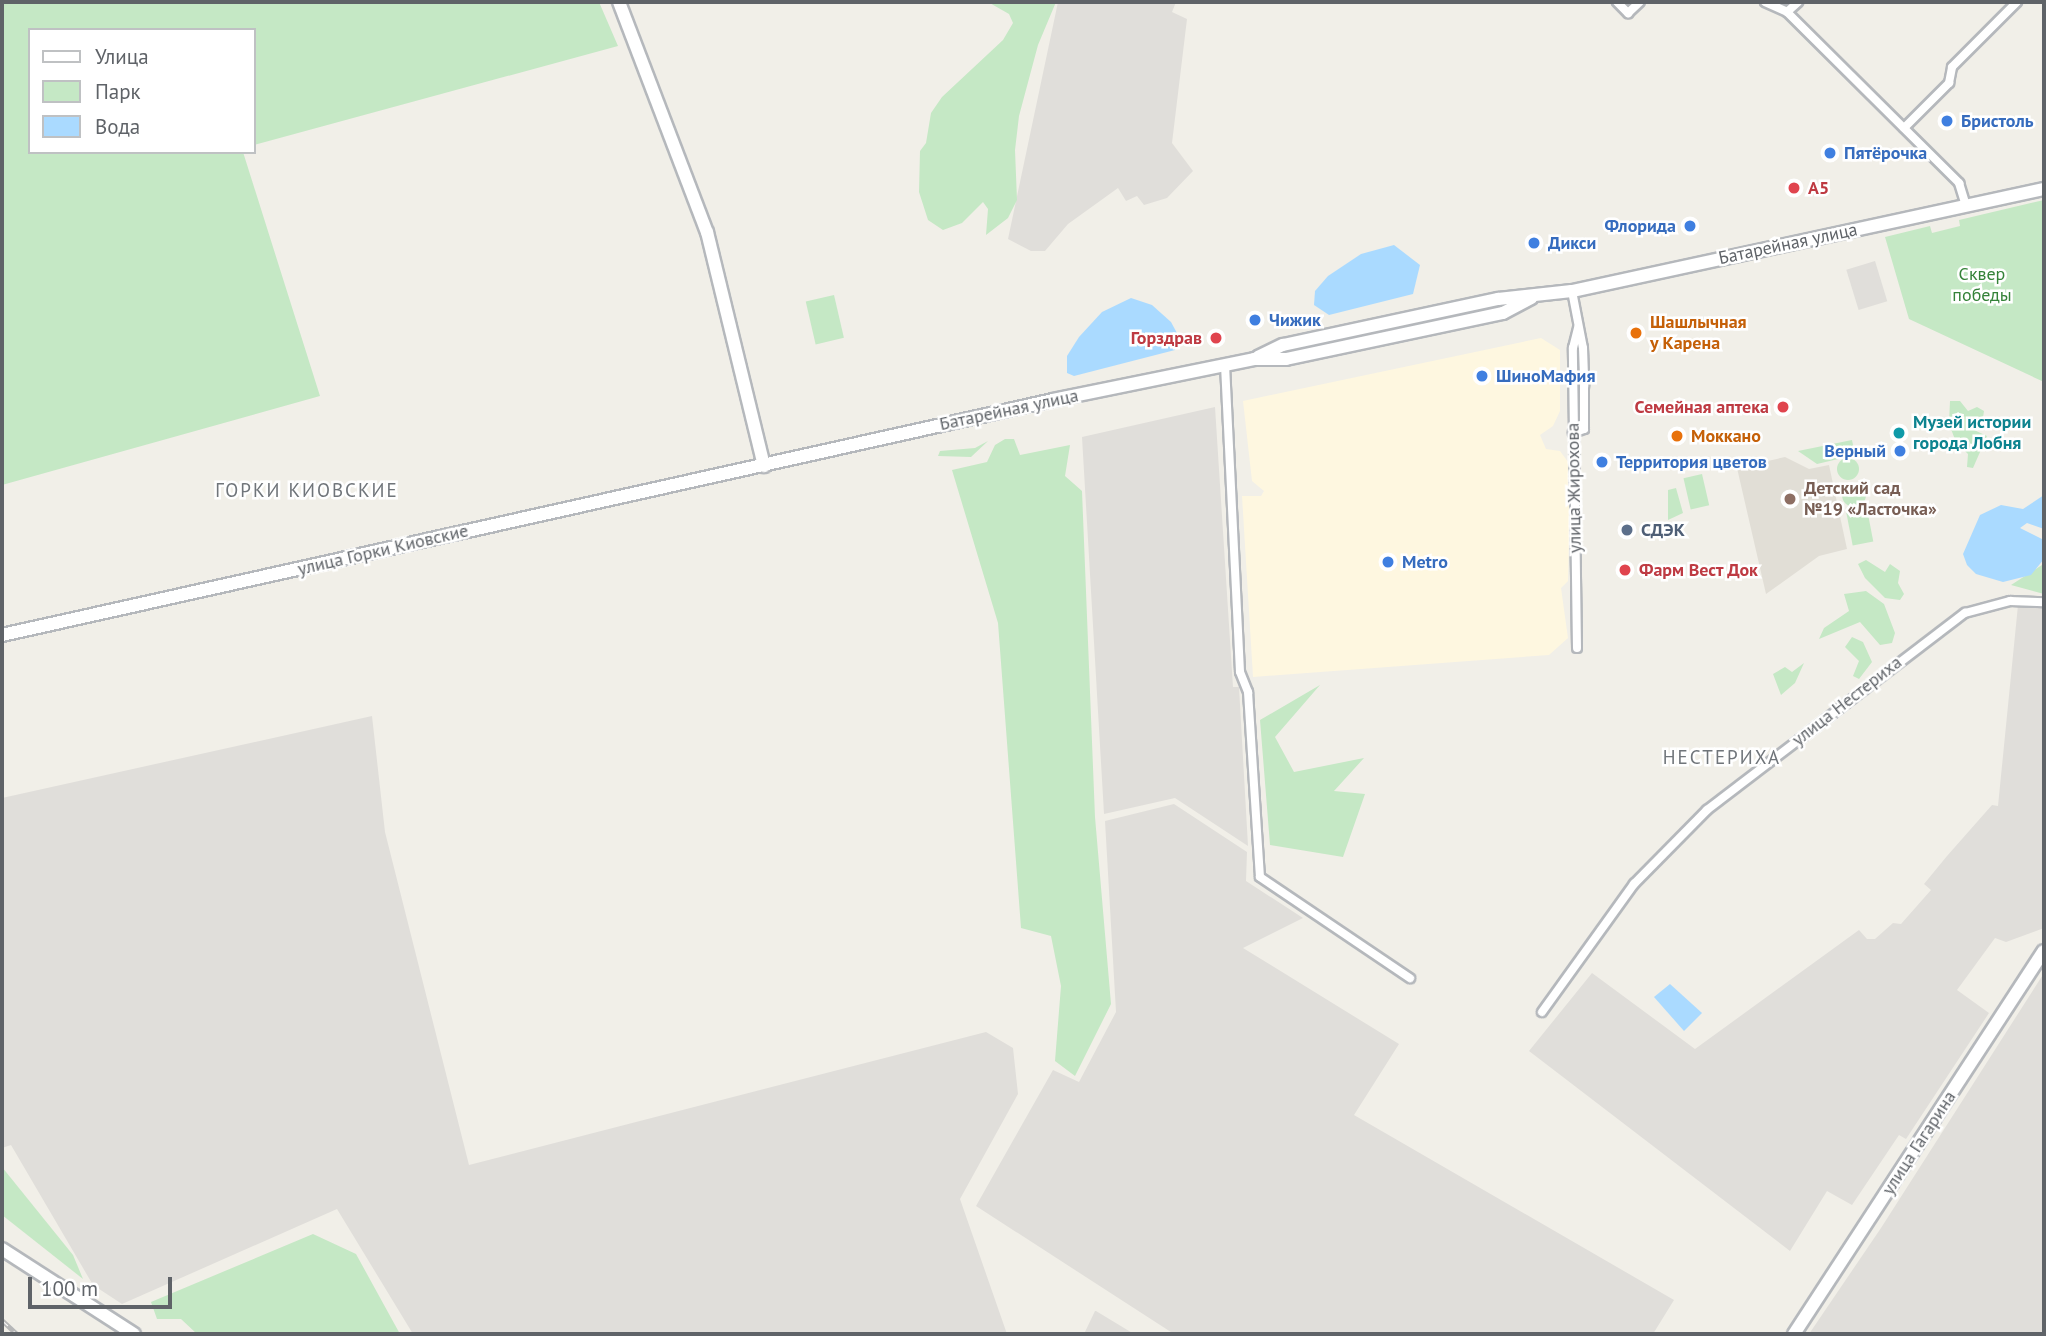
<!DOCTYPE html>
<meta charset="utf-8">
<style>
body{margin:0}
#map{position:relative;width:2046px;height:1336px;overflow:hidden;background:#f1efe8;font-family:"PT Sans",sans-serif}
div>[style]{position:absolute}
.commercial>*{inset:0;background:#fef7e0}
.industrial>*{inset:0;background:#e0deda;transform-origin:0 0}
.education>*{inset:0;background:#e1ded6}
.green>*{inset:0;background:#c5e8c5;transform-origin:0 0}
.round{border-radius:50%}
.water>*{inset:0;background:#aadaff}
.roads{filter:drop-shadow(2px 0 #b5b8bc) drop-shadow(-2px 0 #b5b8bc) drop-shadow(0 2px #b5b8bc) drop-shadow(0 -2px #b5b8bc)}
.street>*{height:8px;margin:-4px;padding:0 4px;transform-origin:4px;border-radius:4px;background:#fff}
.secondary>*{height:12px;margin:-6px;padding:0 6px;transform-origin:6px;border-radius:6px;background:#fff}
.rail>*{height:5px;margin-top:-2.5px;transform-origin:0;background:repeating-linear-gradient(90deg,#fff 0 8px,#b6b7b8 0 16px);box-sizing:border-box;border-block:2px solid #b6b7b8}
.dots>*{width:19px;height:19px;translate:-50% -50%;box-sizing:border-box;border:4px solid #fff;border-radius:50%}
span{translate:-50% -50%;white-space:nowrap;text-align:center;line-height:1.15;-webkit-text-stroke:5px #fff;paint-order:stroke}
.shop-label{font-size:18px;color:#366cbe;font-weight:700}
.left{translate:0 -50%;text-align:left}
.right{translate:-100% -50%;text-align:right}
.health-label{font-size:18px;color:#be3a42;font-weight:700}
.street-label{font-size:18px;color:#5f6368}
.park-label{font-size:18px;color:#348238}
.food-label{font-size:18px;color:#c56008;font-weight:700}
.culture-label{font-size:18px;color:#0d838f;font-weight:700}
.education-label{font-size:18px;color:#785e54;font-weight:700}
.service-label{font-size:18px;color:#4e5e75;font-weight:700}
.neighbourhood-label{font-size:19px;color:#70757a;letter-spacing:2px}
.frame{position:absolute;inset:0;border:4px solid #5f6368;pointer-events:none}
.legend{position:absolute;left:28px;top:28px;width:228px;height:126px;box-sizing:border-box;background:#fff;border:2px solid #bfc1c3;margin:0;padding:9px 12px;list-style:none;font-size:21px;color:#5f6368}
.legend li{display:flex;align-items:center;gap:14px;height:35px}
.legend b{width:35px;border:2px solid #bfc1c3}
.scale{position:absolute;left:28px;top:1277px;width:144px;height:32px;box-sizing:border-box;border:4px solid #5f6368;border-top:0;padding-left:9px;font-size:21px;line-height:24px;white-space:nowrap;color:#5f6368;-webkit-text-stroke:5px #fff;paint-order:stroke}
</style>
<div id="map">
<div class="commercial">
<div style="clip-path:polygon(1541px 338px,1560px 350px,1560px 411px,1553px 426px,1540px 435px,1546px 449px,1560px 451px,1571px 466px,1568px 581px,1561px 588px,1568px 638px,1549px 655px,1253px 677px,1242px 496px,1261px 496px,1264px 491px,1252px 481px,1243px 401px)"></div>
</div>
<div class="industrial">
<div style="clip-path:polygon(1058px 2px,1176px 2px,1172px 12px,1187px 19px,1172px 143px,1193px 171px,1167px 198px,1144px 205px,1137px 196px,1126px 201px,1118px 188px,1068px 224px,1045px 251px,1031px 251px,1008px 239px)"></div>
<div style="left:1875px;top:261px;width:42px;height:30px;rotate:73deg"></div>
<div style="clip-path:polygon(1215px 407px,1233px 687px,1239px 687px,1248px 846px,1175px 798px,1104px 814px,1082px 437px)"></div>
<div style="clip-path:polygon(2018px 605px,2044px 606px,2044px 928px,2006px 942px,1995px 938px,1957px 990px,1989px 1013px,1906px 1139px,1899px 1135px,1852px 1205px,1827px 1191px,1790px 1251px,1529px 1051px,1592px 973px,1695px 1049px,1859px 930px,1867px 939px,1875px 939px,1893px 923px,1901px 924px,1931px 890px,1924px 884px,1947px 856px,1992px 805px,1998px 806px)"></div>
<div style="clip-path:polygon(372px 716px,385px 832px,469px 1165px,986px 1032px,1013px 1048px,1018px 1094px,960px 1199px,1007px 1334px,413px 1334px,337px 1209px,122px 1304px,93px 1285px,11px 1145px,2px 1148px,2px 798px)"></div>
<div style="clip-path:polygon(1174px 804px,1247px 852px,1246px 881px,1303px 918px,1243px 948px,1399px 1044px,1354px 1115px,1674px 1300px,1653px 1334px,1174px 1334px,976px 1206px,1053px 1070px,1079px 1082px,1116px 1012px,1105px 821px)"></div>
<div style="clip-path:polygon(2044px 973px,2044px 1334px,1809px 1334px,1881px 1228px)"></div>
<div style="clip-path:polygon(1095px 1311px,1096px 1311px,1134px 1334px,1084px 1334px)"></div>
</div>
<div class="education">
<div style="clip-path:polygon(1785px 457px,1809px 469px,1829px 465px,1847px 549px,1819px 556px,1766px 594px,1737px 468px)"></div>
</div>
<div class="green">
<div style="clip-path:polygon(2px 2px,599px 2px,618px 46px,254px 145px,254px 30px,30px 30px,30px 152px,243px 152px,320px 396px,2px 485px)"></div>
<div style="clip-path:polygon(988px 2px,1056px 2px,1038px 45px,1019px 116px,1015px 150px,1017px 200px,1008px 218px,986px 235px,988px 209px,983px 202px,962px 223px,943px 230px,928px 220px,919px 192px,920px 151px,926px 143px,931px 113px,942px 97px,1003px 40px,1013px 23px,1009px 14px)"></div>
<div style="clip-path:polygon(2044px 200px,2044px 382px,1909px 319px,1885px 237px,1930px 226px,1932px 233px,1960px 226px,1959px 220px)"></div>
<div style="left:834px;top:295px;width:44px;height:29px;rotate:77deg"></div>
<div style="clip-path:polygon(1950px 401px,1960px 401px,1968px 411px,1977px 407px,1984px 411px,1982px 424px,1972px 429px,1987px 436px,1973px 468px,1967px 467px,1968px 454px,1956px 442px,1949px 424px)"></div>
<div style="clip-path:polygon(1005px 439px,1014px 439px,1020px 455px,1070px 445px,1065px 476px,1082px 491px,1095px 817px,1111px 1004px,1075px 1076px,1055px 1061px,1061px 986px,1051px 936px,1021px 928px,998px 623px,952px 470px,987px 462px,995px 445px)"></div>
<div style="clip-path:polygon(1852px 440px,1855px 455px,1817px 464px,1798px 451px)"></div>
<div style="clip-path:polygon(988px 441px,971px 457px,938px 456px,940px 451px,975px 448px)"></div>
<div class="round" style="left:1837px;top:458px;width:22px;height:22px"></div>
<div style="left:1702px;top:474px;width:32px;height:19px;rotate:77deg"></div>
<div class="round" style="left:1842px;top:483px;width:24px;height:24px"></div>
<div style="clip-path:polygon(1676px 488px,1683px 513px,1668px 520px,1668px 490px)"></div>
<div style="left:1867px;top:509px;width:33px;height:21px;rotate:79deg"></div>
<div style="clip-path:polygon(2044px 559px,2044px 594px,2011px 585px,2042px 565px)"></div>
<div style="clip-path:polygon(1866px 560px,1885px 572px,1890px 564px,1900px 571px,1898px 583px,1904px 594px,1900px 600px,1885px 598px,1865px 578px,1858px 564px)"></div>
<div style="clip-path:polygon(1866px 591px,1884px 604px,1895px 633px,1892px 643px,1880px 645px,1860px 622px,1819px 639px,1824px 628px,1849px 611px,1844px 594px)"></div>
<div style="clip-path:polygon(1852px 637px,1863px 642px,1872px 662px,1859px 679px,1853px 676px,1859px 661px,1845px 647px)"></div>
<div style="clip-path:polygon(1804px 663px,1795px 683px,1781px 695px,1773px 674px,1785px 667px,1792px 672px)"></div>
<div style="clip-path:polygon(1320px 685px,1275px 737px,1294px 772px,1364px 758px,1334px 791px,1365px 794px,1343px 857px,1270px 845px,1260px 720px)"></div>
<div style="clip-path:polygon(2px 1167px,73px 1255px,83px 1279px,2px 1215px)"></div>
<div style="clip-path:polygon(313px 1234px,356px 1254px,400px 1334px,197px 1334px,181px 1319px,157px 1319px,151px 1302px)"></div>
</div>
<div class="water">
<div style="clip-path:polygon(1394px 245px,1420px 265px,1413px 294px,1329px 315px,1314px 305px,1315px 291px,1328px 276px,1361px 254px)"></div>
<div style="clip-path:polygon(1131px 298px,1152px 305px,1171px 322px,1178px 335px,1175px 350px,1074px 376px,1067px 373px,1067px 356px,1079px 337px,1102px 312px)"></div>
<div style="clip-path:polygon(2044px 495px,2044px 529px,2027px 523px,2020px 528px,2044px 540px,2044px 559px,2031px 575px,2003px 582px,1976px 574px,1967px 565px,1963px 554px,1980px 515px,2001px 505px,2023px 509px)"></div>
<div style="clip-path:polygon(1670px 984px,1702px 1013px,1684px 1031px,1654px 997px)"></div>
</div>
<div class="roads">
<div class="street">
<div style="left:1617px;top:2px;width:16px;rotate:45deg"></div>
<div style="left:1628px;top:13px;width:16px;rotate:-43deg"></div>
<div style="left:1765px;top:2px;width:24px;rotate:24deg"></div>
<div style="left:1787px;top:12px;width:243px;rotate:44.8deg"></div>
<div style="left:1959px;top:183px;width:24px;rotate:73deg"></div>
<div style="left:1787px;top:12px;width:15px;rotate:-42deg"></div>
<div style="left:1904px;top:128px;width:64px;rotate:-45deg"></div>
<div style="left:1949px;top:83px;width:16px;rotate:-79deg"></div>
<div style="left:1952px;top:67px;width:92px;rotate:-45deg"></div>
<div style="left:1572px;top:291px;width:58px;rotate:79.1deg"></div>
<div style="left:1583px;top:348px;width:38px;rotate:88deg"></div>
<div style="left:1584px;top:386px;width:43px;rotate:90deg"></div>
<div style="left:1584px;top:429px;width:12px;rotate:160deg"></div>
<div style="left:1225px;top:365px;width:307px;rotate:87.2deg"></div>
<div style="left:1240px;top:672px;width:22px;rotate:68deg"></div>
<div style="left:1248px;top:692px;width:185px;rotate:86.3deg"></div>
<div style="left:1260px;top:877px;width:181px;rotate:34deg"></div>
<div style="left:1577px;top:648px;width:300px;rotate:-90.8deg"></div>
<div style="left:1573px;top:348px;width:21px;rotate:-76deg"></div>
<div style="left:1542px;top:1012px;width:158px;rotate:-54.3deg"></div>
<div style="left:1634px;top:884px;width:104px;rotate:-45.4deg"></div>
<div style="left:1707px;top:810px;width:325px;rotate:-37.4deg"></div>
<div style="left:1965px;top:613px;width:47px;rotate:-14.9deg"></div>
<div style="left:2010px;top:601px;width:34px;rotate:2deg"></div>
</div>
<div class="secondary">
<div style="left:619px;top:2px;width:246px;rotate:69.1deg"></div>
<div style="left:707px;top:232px;width:241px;rotate:76.3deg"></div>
<div style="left:1258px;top:357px;width:28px;rotate:-26deg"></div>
<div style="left:1283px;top:345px;width:220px;rotate:-12.1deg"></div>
<div style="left:1498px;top:299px;width:74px;rotate:-6.2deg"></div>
<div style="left:1572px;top:291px;width:483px;rotate:-12.2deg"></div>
<div style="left:2px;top:635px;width:1077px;rotate:-12.6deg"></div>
<div style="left:1053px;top:400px;width:205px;rotate:-11.5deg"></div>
<div style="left:1254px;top:359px;width:32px"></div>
<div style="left:1286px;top:359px;width:222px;rotate:-12deg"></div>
<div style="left:1503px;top:313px;width:32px;rotate:-28deg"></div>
<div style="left:2px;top:1249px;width:157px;rotate:32.8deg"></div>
<div style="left:1794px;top:1334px;width:457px;rotate:-56.9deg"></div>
</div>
</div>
<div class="rail">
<div style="left:2px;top:1320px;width:21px;rotate:43deg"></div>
</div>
<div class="dots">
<div style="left:1947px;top:121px;background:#3f7fe0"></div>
<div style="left:1830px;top:153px;background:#3f7fe0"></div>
<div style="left:1794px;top:188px;background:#e0444e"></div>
<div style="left:1690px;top:226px;background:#3f7fe0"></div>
<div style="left:1534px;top:243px;background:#3f7fe0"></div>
<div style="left:1255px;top:320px;background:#3f7fe0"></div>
<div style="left:1636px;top:333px;background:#e8710a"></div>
<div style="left:1216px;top:338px;background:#e0444e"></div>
<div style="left:1482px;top:376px;background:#3f7fe0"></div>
<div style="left:1783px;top:407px;background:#e0444e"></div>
<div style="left:1899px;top:433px;background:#0f9aa8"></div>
<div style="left:1677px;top:436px;background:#e8710a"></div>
<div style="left:1900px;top:451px;background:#3f7fe0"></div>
<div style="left:1602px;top:462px;background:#3f7fe0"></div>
<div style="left:1790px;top:499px;background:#8d6e63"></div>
<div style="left:1627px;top:530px;background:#5c6f8a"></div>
<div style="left:1388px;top:562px;background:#3f7fe0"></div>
<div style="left:1625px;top:570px;background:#e0444e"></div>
</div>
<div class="shop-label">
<span class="left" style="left:1961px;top:121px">Бристоль</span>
<span class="left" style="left:1844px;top:153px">Пятёрочка</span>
<span class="right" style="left:1676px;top:226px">Флорида</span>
<span class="left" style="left:1548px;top:243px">Дикси</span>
<span class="left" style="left:1269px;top:320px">Чижик</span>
<span class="left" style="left:1496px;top:376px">ШиноМафия</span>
<span class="right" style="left:1886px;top:451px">Верный</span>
<span class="left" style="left:1616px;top:462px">Территория цветов</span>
<span class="left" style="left:1402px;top:562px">Metro</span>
</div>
<div class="health-label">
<span class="left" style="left:1808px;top:188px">А5</span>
<span class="right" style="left:1202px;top:338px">Горздрав</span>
<span class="right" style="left:1769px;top:407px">Семейная аптека</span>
<span class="left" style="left:1639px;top:570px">Фарм Вест Док</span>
</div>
<div class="street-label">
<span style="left:1788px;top:244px;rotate:-12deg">Батарейная улица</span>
<span style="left:1009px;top:410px;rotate:-12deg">Батарейная улица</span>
<span style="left:1574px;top:488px;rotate:-91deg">улица Жирохова</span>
<span style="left:383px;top:550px;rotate:-13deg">улица Горки Киовские</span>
<span style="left:1847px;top:701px;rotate:-38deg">улица Нестериха</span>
<span style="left:1919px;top:1143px;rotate:-57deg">улица Гагарина</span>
</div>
<div class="park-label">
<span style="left:1982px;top:285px">Сквер<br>победы</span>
</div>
<div class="food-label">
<span class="left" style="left:1650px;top:333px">Шашлычная<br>у Карена</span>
<span class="left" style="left:1691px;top:436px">Моккано</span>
</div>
<div class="culture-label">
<span class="left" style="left:1913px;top:433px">Музей истории<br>города Лобня</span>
</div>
<div class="education-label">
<span class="left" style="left:1804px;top:499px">Детский сад<br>№19 «Ласточка»</span>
</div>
<div class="service-label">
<span class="left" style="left:1641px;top:530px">СДЭК</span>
</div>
<div class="neighbourhood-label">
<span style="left:307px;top:491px">ГОРКИ КИОВСКИЕ</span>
<span style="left:1722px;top:758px">НЕСТЕРИХА</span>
</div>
<div class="frame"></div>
<ul class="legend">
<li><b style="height:9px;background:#fff"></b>Улица</li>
<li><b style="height:19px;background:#c5e8c5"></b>Парк</li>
<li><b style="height:19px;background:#aadaff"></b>Вода</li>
</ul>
<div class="scale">100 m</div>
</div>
